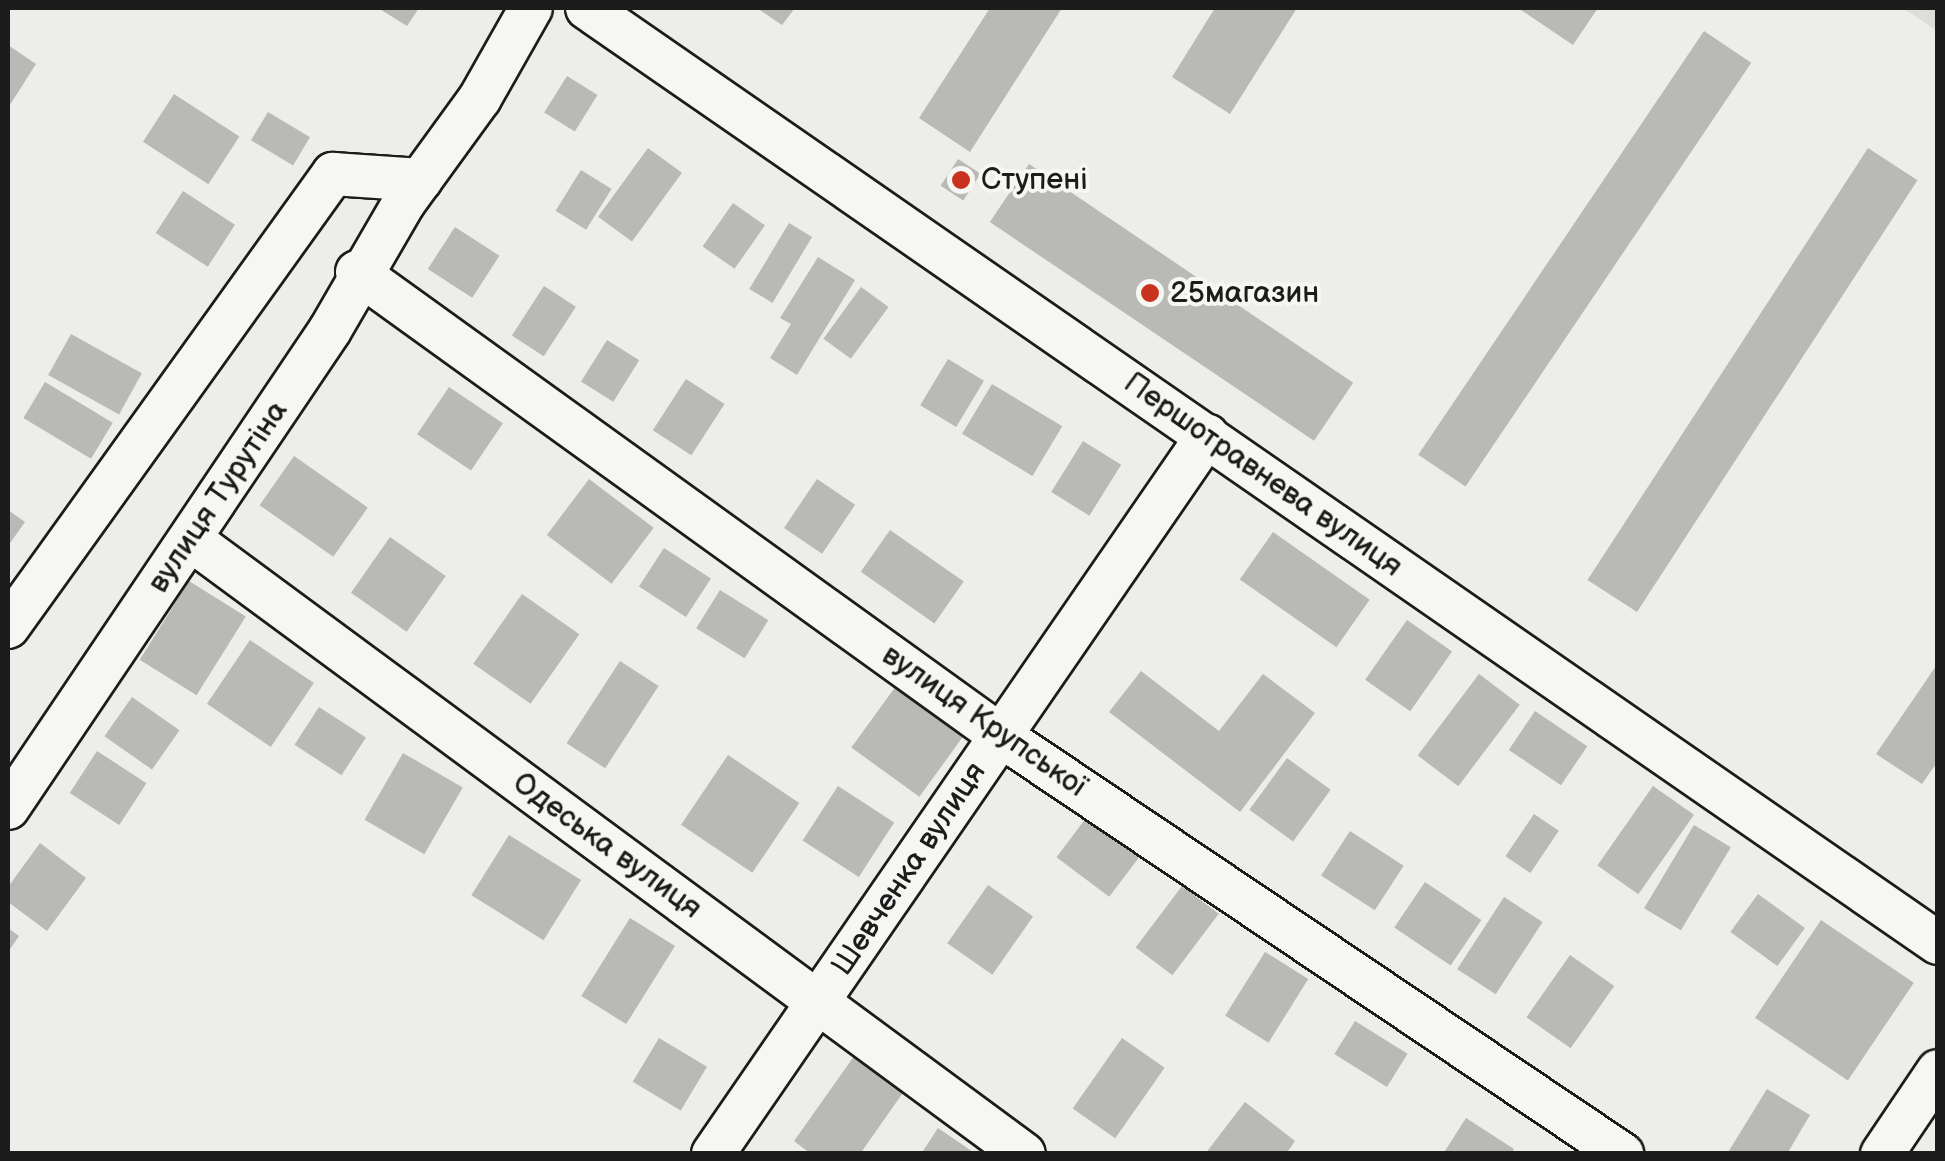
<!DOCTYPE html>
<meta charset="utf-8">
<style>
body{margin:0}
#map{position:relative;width:1945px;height:1161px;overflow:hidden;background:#edede9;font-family:"Balsamiq Sans",sans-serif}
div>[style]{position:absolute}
.built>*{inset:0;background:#ddddda}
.building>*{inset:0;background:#b9b9b6;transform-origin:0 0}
.roads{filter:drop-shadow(2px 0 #1c1c1c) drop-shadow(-2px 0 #1c1c1c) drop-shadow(0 2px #1c1c1c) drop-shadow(0 -2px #1c1c1c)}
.minor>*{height:42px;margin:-21px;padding:0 21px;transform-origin:21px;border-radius:21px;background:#f6f6f2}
.dots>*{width:28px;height:28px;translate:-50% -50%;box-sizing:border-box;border:5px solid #f6f6f2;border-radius:50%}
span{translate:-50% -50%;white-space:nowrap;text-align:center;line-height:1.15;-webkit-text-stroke:8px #f6f6f2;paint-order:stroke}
.poi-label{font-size:30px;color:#1c1c1c}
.left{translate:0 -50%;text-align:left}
.street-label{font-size:30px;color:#1c1c1c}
.frame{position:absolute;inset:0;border:10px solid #1c1c1c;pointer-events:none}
</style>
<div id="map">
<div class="built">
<div style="clip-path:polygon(1903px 8px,1937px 8px,1937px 31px)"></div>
</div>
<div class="building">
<div style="clip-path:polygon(378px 8px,419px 8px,407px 26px)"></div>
<div style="clip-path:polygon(757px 8px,795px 8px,782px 25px)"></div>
<div style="clip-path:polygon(990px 8px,1062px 8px,970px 152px,919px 118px)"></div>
<div style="clip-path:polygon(1215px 8px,1297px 8px,1230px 114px,1172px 77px)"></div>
<div style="clip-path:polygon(1518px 8px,1598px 8px,1573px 45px)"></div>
<div style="left:1704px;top:31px;width:57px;height:511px;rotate:34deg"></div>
<div style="clip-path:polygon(8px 45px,36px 64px,8px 108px)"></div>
<div style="left:567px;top:76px;width:36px;height:43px;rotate:32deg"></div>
<div style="left:174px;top:94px;width:78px;height:57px;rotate:33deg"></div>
<div style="left:268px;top:112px;width:49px;height:33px;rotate:31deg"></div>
<div style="left:648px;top:148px;width:42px;height:85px;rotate:36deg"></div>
<div style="left:1868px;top:148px;width:59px;height:515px;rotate:33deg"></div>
<div style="left:958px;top:159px;width:27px;height:32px;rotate:33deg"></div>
<div style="left:1029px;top:164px;width:391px;height:70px;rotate:34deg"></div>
<div style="left:581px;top:170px;width:36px;height:48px;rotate:32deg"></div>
<div style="left:183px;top:191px;width:62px;height:50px;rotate:33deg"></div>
<div style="left:733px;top:203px;width:39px;height:53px;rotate:35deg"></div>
<div style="left:789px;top:223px;width:27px;height:77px;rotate:31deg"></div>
<div style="left:455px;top:227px;width:53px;height:50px;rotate:33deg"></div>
<div style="clip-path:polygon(818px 257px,855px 280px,797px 375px,770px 358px,791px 324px,780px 318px)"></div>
<div style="left:544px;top:286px;width:38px;height:59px;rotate:33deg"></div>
<div style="left:861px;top:287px;width:34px;height:64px;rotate:36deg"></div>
<div style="left:71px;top:334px;width:81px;height:47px;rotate:29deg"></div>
<div style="left:607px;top:340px;width:38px;height:49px;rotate:32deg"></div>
<div style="left:948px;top:359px;width:42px;height:54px;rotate:31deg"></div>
<div style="left:686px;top:379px;width:46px;height:61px;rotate:33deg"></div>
<div style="left:45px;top:382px;width:79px;height:42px;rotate:31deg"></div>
<div style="left:992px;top:384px;width:82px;height:58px;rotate:31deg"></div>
<div style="left:449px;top:387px;width:65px;height:57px;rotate:34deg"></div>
<div style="left:1083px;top:441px;width:45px;height:60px;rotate:32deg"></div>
<div style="left:294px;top:456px;width:90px;height:60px;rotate:35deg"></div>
<div style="left:589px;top:479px;width:81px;height:70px;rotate:37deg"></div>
<div style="left:817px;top:479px;width:46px;height:59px;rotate:34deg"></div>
<div style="clip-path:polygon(8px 510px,25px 522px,8px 546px)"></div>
<div style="left:890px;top:530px;width:90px;height:51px;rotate:35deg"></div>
<div style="left:1273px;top:532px;width:118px;height:58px;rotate:35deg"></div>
<div style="left:390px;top:537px;width:68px;height:68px;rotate:35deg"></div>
<div style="left:664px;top:548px;width:56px;height:46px;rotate:33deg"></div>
<div style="left:189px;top:581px;width:67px;height:93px;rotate:32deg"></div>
<div style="left:720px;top:590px;width:57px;height:45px;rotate:32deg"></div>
<div style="left:522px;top:594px;width:70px;height:85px;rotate:35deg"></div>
<div style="left:1407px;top:620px;width:55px;height:73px;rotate:35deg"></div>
<div style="left:250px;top:640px;width:77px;height:77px;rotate:34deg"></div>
<div style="left:620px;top:661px;width:46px;height:98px;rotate:33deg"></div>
<div style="clip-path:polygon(1938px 663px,1938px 761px,1922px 784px,1876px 754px)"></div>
<div style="clip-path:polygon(1141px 671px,1219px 731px,1263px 674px,1315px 713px,1240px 812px,1109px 712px)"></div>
<div style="left:1479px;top:674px;width:51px;height:102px;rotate:37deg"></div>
<div style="left:896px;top:686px;width:84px;height:76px;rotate:36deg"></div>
<div style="left:132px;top:697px;width:58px;height:48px;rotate:35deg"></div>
<div style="left:319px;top:707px;width:56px;height:45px;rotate:33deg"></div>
<div style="left:1535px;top:711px;width:63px;height:47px;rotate:34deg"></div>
<div style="left:97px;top:751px;width:59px;height:50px;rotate:33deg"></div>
<div style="left:403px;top:753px;width:69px;height:77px;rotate:30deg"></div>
<div style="left:728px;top:755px;width:86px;height:84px;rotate:34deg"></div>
<div style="left:1287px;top:758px;width:54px;height:64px;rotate:36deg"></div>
<div style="left:838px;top:786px;width:67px;height:65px;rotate:33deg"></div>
<div style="left:1653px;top:786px;width:50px;height:97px;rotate:35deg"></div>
<div style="left:1534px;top:814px;width:30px;height:51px;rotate:34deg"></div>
<div style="left:1086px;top:818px;width:66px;height:49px;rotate:37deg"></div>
<div style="left:1694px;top:825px;width:43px;height:97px;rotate:31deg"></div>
<div style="left:1350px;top:831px;width:64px;height:53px;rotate:33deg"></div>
<div style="left:509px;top:835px;width:85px;height:71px;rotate:32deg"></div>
<div style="clip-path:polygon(40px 843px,86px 878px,47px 931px,8px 902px,8px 887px)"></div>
<div style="left:1425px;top:882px;width:68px;height:55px;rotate:34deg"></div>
<div style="left:988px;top:885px;width:55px;height:71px;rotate:35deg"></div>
<div style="left:1182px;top:886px;width:46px;height:77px;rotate:37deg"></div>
<div style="left:1758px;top:894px;width:58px;height:47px;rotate:36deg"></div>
<div style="left:1504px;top:897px;width:46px;height:86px;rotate:33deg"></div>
<div style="left:630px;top:918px;width:53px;height:92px;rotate:32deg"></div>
<div style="left:1821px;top:920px;width:112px;height:118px;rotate:34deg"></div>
<div style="clip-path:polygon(8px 928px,19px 936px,8px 952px)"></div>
<div style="left:1265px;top:952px;width:51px;height:75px;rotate:32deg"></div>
<div style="left:1570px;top:955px;width:54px;height:76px;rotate:35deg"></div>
<div style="left:1355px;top:1021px;width:62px;height:39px;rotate:32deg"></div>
<div style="left:659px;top:1038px;width:56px;height:51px;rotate:31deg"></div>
<div style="left:1122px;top:1038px;width:52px;height:86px;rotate:35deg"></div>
<div style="clip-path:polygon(857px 1052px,907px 1087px,860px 1154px,811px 1154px,794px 1141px)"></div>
<div style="clip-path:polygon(1767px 1089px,1810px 1115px,1787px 1154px,1727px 1154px)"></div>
<div style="clip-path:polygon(1245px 1102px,1295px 1141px,1286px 1154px,1205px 1154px)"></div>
<div style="clip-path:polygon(1466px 1118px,1514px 1149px,1511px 1154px,1443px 1154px)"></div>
<div style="clip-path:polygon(938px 1128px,976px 1154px,921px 1154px)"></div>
</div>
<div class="roads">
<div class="minor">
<div style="left:587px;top:8px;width:1643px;rotate:34.69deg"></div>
<div style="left:357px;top:272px;width:794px;rotate:35.77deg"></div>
<div style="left:1001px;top:736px;width:749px;rotate:33.94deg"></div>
<div style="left:190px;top:539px;width:1036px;rotate:36.41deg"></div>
<div style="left:8px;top:627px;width:558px;rotate:-54.34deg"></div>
<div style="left:333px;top:174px;width:88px;rotate:3.9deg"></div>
<div style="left:8px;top:808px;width:576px;rotate:-56.03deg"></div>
<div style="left:330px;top:330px;width:146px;rotate:-59.9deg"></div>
<div style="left:403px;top:204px;width:131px;rotate:-54deg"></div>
<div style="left:480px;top:98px;width:103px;rotate:-60.5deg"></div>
<div style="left:713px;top:1154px;width:872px;rotate:-55.47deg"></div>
<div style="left:1882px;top:1154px;width:100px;rotate:-56deg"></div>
</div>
</div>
<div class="dots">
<div style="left:961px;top:180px;background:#c8321e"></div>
<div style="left:1150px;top:293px;background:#c8321e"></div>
</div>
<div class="poi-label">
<span class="left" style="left:981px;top:180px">Ступені</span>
<span class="left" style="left:1170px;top:293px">25магазин</span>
</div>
<div class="street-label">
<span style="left:1263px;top:475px;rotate:35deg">Першотравнева вулиця</span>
<span style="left:218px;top:497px;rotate:-56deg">вулиця Турутіна</span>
<span style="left:984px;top:721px;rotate:35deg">вулиця Крупської</span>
<span style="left:607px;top:846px;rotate:36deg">Одеська вулиця</span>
<span style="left:909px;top:869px;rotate:-56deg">Шевченка вулиця</span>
</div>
<div class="frame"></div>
</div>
